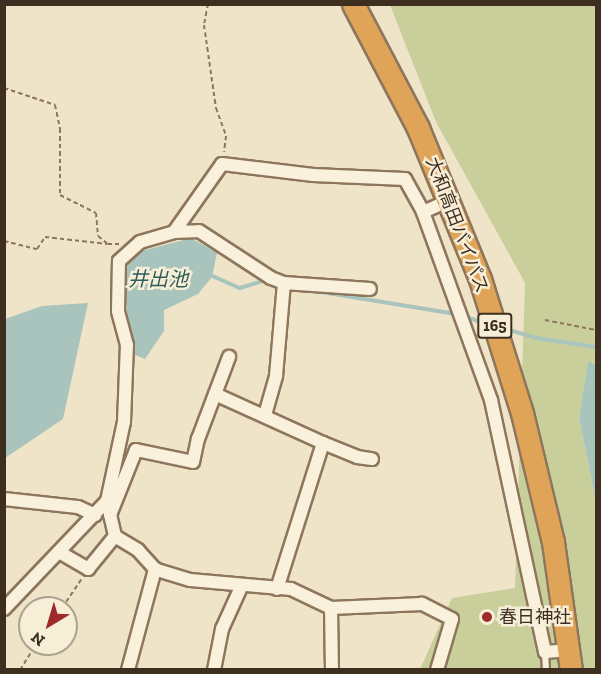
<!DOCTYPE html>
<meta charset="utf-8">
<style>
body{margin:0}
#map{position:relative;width:601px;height:674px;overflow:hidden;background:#f0e4c8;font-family:"Zilla Slab","Noto Sans JP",serif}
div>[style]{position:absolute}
.green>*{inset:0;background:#c9cf9b}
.water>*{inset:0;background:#a9c4bc}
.stream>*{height:4px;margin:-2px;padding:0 2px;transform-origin:2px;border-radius:2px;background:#a9c4bc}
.path>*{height:2px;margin-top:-1px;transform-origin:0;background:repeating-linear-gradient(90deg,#8d765c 0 4.5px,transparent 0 7.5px)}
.roads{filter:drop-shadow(2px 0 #8d765c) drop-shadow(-2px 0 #8d765c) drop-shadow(0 2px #8d765c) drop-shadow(0 -2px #8d765c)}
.lane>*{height:6px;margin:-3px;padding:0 3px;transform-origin:3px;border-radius:3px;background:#faf1dc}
.street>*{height:12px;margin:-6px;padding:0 6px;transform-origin:6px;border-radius:6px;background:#faf1dc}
.highway>*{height:21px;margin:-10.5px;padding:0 10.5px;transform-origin:10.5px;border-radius:10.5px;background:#e0a458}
.dots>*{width:16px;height:16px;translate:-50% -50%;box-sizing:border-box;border:3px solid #f7eed8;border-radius:50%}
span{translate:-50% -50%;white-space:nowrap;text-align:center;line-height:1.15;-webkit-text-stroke:5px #f7eed8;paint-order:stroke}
.shield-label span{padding:2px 4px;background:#f7eed8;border:2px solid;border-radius:4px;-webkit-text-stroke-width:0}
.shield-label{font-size:16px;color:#3d2e20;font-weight:700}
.street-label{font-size:18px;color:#3d2e20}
.poi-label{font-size:18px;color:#3d2e20}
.left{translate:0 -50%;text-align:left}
.water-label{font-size:20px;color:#2f5d5a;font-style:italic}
.frame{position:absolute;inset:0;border:6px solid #3d2e20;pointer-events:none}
.north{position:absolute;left:18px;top:596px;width:60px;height:60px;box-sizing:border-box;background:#f7eed8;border:2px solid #ada18e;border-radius:50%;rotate:218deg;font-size:16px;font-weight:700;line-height:24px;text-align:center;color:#3d2e20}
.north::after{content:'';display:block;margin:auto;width:21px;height:27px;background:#9e2a2b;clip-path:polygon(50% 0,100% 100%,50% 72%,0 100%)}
</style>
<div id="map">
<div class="green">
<div style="clip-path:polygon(390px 5px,596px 5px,596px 362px,588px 363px,579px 418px,596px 501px,596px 669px,420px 669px,452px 598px,515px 588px,525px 283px,436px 122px)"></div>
</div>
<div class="water">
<div style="clip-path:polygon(191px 238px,217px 253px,212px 277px,198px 294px,164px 310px,164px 331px,145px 359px,135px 355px,127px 322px,124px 263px,134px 253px)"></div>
<div style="clip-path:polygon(88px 303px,63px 419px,5px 458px,5px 319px,42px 306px)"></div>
<div style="clip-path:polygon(588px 362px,596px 363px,596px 501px,579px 418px)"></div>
</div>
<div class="stream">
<div style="left:208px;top:274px;width:35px;rotate:24deg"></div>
<div style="left:240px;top:288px;width:28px;rotate:-17deg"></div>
<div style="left:309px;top:290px;width:149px;rotate:9.3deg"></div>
<div style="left:463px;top:316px;width:26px;rotate:18deg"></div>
<div style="left:503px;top:328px;width:34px;rotate:17deg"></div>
<div style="left:536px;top:338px;width:61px;rotate:8.5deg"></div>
</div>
<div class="path">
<div style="left:208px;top:4px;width:21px;rotate:101deg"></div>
<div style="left:204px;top:25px;width:84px;rotate:81.8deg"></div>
<div style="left:216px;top:108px;width:30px;rotate:70deg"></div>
<div style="left:226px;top:136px;width:16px;rotate:97deg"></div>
<div style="left:4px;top:88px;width:54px;rotate:18.4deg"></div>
<div style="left:55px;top:105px;width:25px;rotate:78deg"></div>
<div style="left:60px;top:129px;width:66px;rotate:90deg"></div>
<div style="left:60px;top:195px;width:40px;rotate:26.6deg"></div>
<div style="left:96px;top:213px;width:23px;rotate:85deg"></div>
<div style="left:98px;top:236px;width:13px;rotate:39deg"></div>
<div style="left:108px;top:244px;width:11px"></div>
<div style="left:4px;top:241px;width:34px;rotate:14deg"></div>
<div style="left:37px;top:249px;width:14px;rotate:-56deg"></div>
<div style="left:45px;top:237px;width:63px;rotate:6.3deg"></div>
<div style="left:545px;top:320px;width:52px;rotate:11.1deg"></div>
<div style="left:62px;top:608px;width:36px;rotate:-56deg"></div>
<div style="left:20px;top:670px;width:31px;rotate:-58deg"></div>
</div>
<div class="roads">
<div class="lane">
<div style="left:545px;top:652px;width:18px;rotate:87deg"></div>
</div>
<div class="street">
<div style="left:423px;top:212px;width:30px;rotate:-24deg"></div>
<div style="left:174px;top:232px;width:25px;rotate:-2deg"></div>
<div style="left:199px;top:231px;width:86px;rotate:33.1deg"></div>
<div style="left:271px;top:278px;width:14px;rotate:21deg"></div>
<div style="left:284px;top:283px;width:86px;rotate:4deg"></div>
<div style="left:215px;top:394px;width:119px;rotate:24.4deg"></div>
<div style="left:323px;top:443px;width:153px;rotate:107.5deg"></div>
<div style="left:265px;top:415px;width:41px;rotate:-74.2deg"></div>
<div style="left:276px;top:376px;width:93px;rotate:-85.1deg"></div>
<div style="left:323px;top:443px;width:37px;rotate:22deg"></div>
<div style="left:357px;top:457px;width:15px;rotate:8deg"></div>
<div style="left:4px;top:499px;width:74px;rotate:6.2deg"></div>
<div style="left:78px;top:507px;width:19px;rotate:25deg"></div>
<div style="left:110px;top:515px;width:70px;rotate:-68.2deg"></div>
<div style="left:136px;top:450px;width:58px;rotate:11.9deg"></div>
<div style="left:193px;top:462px;width:24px;rotate:-78deg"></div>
<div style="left:198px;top:439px;width:88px;rotate:-69.3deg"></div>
<div style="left:59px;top:552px;width:34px;rotate:30deg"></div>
<div style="left:88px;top:569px;width:43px;rotate:-50.7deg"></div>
<div style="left:331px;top:608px;width:62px;rotate:89.1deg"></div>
<div style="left:4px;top:609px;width:149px;rotate:-46.4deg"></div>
<div style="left:128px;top:670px;width:105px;rotate:-75deg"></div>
<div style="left:214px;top:670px;width:42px;rotate:-79deg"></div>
<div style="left:222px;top:629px;width:48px;rotate:-65.6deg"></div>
<div style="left:437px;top:670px;width:53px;rotate:-73.6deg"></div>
<div style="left:452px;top:619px;width:34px;rotate:-153deg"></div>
<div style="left:422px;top:604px;width:91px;rotate:177.5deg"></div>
<div style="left:331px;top:608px;width:44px;rotate:-154.6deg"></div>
<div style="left:291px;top:589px;width:101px;rotate:-174.9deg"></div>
<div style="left:190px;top:580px;width:37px;rotate:-163deg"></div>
<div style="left:155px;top:569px;width:25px;rotate:-132deg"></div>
<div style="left:138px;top:550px;width:27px;rotate:-149deg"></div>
<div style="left:115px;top:536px;width:36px;rotate:-103deg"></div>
<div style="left:107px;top:501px;width:81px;rotate:-77.9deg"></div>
<div style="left:124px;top:422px;width:77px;rotate:-87.8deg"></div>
<div style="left:127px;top:345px;width:35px;rotate:-105deg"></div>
<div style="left:118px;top:311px;width:50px;rotate:-88.9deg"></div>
<div style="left:119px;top:261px;width:28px;rotate:-42deg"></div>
<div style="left:140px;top:242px;width:35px;rotate:-16deg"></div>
<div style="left:174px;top:232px;width:83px;rotate:-54.8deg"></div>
<div style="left:222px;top:164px;width:92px;rotate:6.9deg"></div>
<div style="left:313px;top:175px;width:92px;rotate:2.5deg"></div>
<div style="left:405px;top:179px;width:38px;rotate:61deg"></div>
<div style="left:423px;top:212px;width:200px;rotate:70.1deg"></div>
<div style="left:491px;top:400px;width:258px;rotate:77.9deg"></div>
<div style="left:545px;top:652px;width:24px;rotate:-5deg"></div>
</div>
<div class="highway">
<div style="left:353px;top:4px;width:140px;rotate:62.3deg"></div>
<div style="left:418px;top:128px;width:163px;rotate:67.7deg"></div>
<div style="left:480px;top:279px;width:140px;rotate:72.6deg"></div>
<div style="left:522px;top:413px;width:133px;rotate:76.5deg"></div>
<div style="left:553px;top:542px;width:129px;rotate:82deg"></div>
</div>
</div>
<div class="dots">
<div style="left:487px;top:617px;background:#9e2a2b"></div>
</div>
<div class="shield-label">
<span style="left:495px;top:326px">165</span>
</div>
<div class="street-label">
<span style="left:457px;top:225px;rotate:69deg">大和高田バイパス</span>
</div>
<div class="poi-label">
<span class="left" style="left:499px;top:617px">春日神社</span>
</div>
<div class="water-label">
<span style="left:158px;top:279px">井出池</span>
</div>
<div class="frame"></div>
<div class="north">N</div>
</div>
